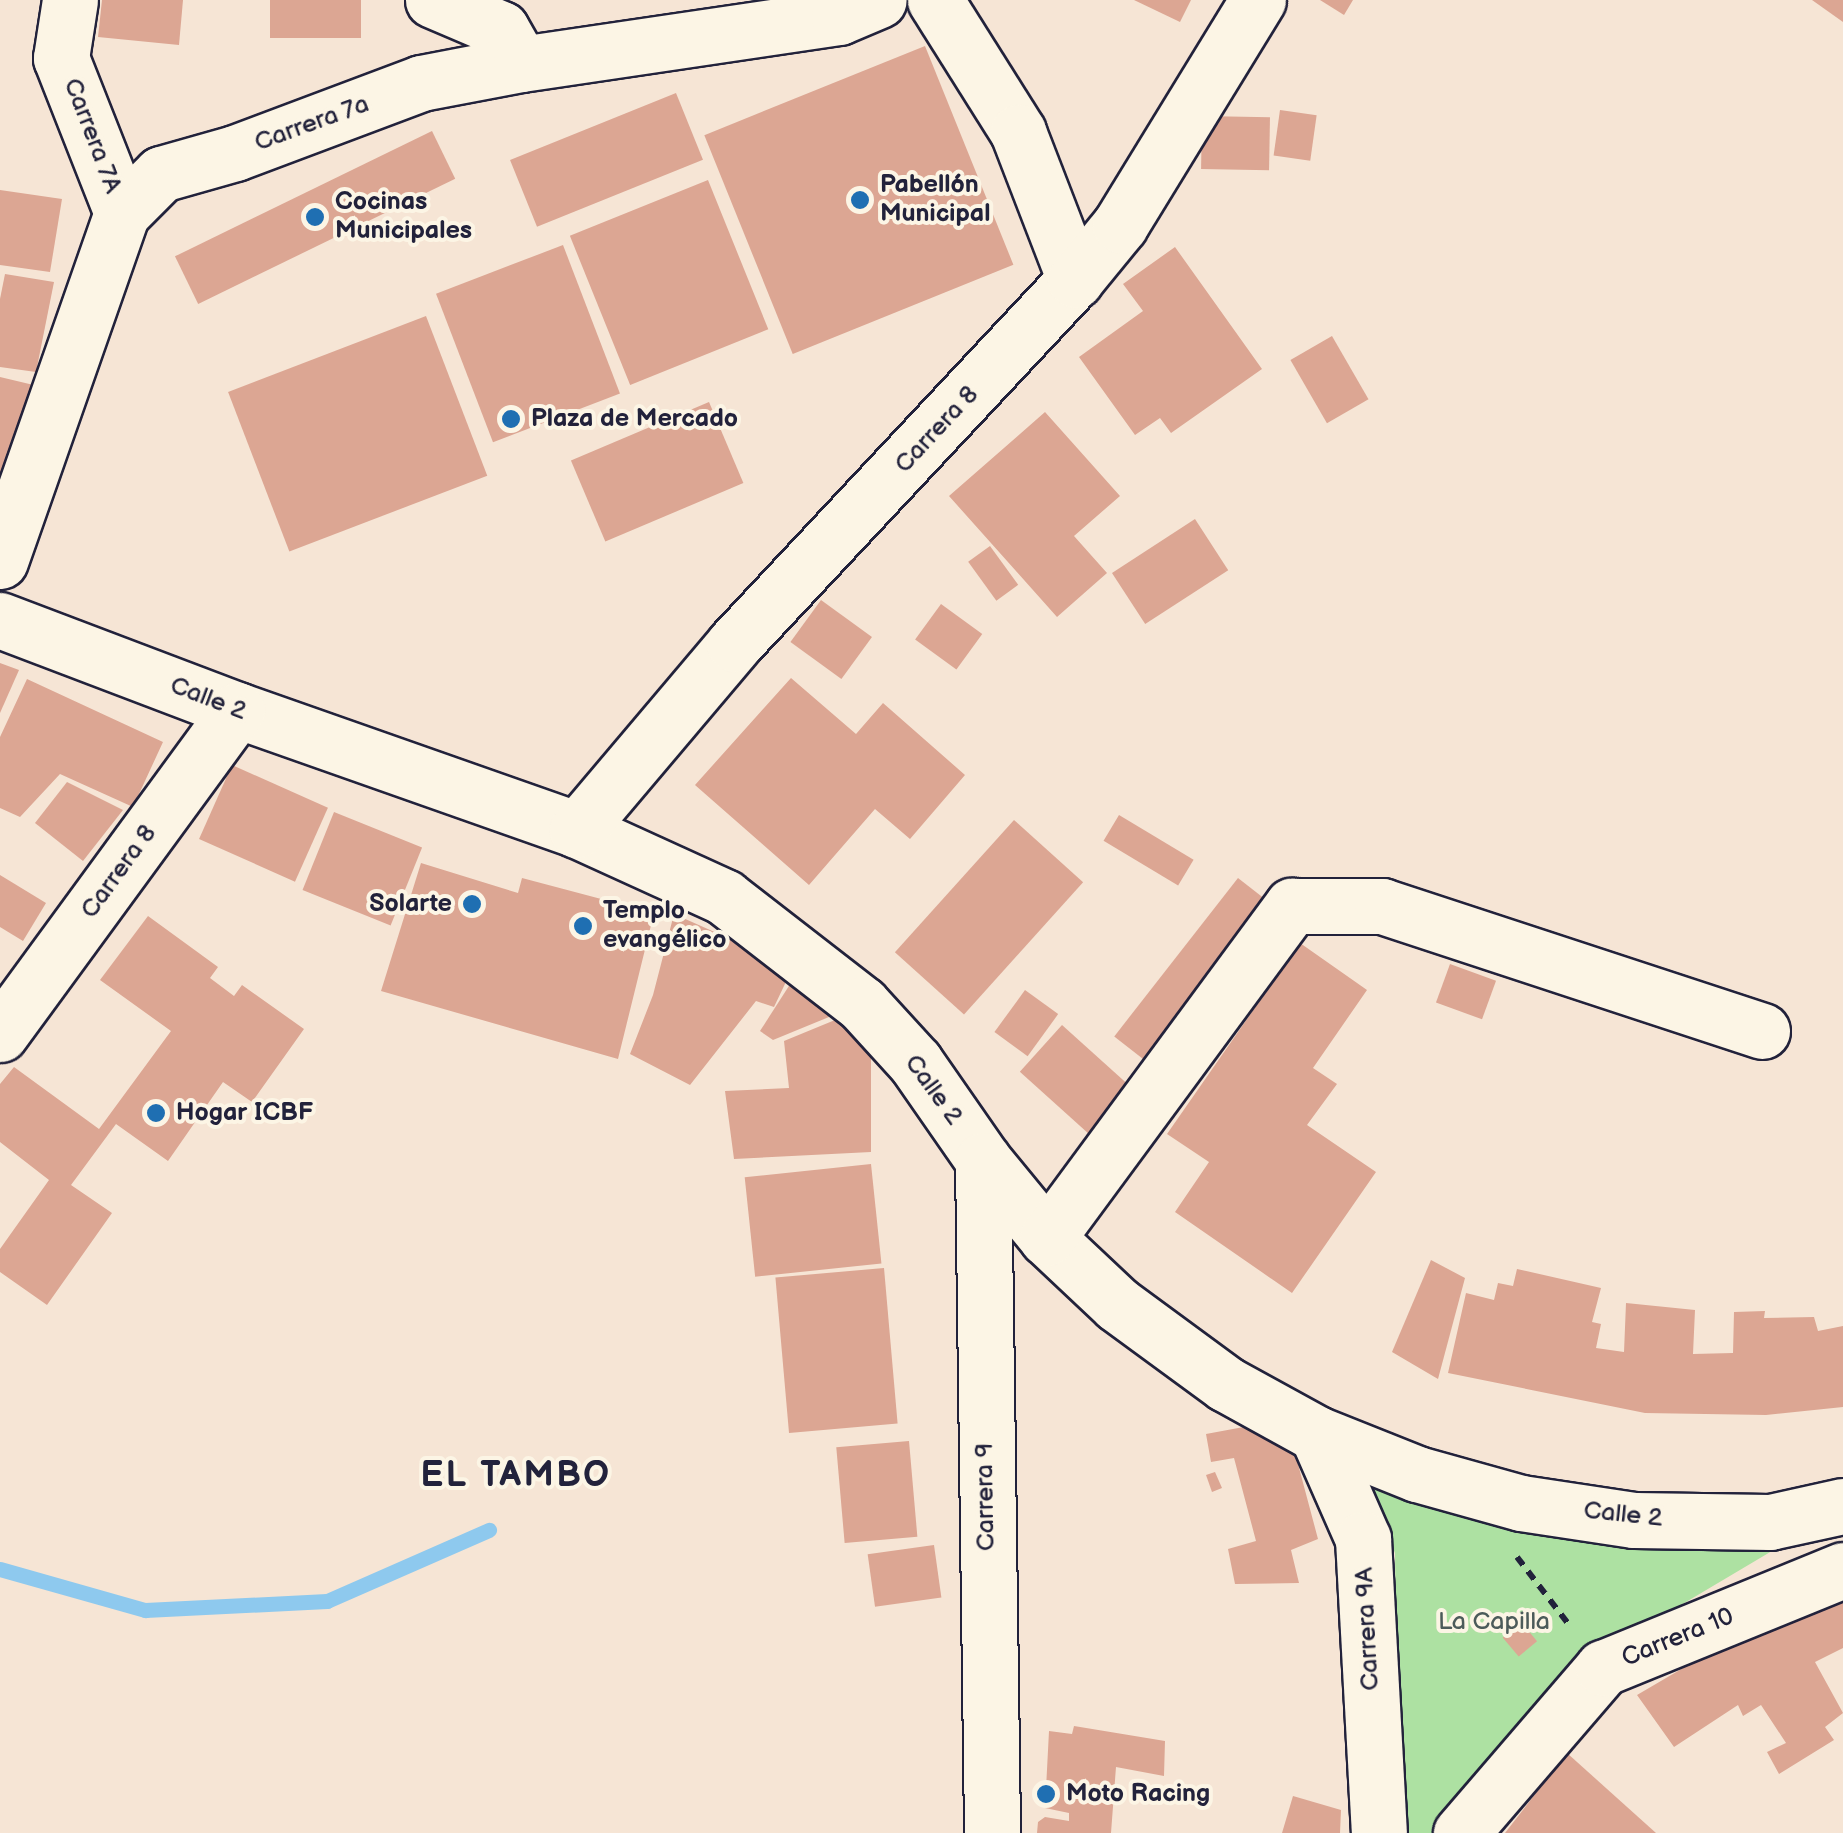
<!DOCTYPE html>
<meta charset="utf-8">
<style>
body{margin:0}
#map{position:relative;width:1843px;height:1833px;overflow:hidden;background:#f6e5d5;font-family:"Balsamiq Sans",sans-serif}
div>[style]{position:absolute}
.green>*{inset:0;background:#ade1a2}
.stream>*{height:15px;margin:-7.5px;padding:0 7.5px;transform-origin:7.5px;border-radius:7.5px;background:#8ec9ee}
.building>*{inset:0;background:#dca693;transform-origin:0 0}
.path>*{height:6px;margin-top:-3px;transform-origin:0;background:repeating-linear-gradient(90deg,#22223b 0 10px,transparent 0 18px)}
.roads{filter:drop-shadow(2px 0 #22223b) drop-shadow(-2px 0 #22223b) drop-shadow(0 2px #22223b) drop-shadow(0 -2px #22223b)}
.minor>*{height:55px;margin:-27.5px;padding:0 27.5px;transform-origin:27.5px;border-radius:27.5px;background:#fcf5e5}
.dots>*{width:28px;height:28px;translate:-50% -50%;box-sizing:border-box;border:5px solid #fcf5e5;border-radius:50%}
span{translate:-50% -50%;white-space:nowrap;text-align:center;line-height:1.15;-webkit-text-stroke:8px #fcf5e5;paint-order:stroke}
.street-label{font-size:25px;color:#22223b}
.poi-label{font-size:25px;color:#22223b;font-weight:700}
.left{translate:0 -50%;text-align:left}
.right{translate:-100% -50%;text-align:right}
.park-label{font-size:25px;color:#4c5b5a}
.district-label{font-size:35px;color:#22223b;font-weight:700;letter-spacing:2.5px}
</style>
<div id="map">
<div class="green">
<div style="clip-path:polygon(1360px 1470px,1777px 1548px,1595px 1656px,1437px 1833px,1398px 1833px,1395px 1553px)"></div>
</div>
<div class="stream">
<div style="left:0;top:1569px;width:151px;rotate:15.8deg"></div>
<div style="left:145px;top:1610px;width:182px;rotate:-2.8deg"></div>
<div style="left:327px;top:1601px;width:177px;rotate:-23.7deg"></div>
</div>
<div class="building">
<div style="clip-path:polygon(102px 0,183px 0,179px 45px,98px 37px)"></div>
<div style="left:270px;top:0;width:91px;height:38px"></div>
<div style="clip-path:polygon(1134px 0,1191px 0,1180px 22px)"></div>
<div style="clip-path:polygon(1320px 0,1353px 0,1344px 15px)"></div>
<div style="clip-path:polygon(1812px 0,1843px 0,1843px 22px)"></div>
<div style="left:925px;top:46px;width:236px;height:238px;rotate:68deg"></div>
<div style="left:676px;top:93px;width:72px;height:179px;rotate:68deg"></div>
<div style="left:1280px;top:110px;width:37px;height:46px;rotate:8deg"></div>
<div style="left:1202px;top:116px;width:68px;height:53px;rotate:1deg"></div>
<div style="left:432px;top:131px;width:53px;height:286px;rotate:64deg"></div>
<div style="left:708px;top:180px;width:161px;height:149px;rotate:68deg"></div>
<div style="clip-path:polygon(0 190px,62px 199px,50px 272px,0 265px)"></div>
<div style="left:563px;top:245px;width:159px;height:136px;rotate:69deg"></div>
<div style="clip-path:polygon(1175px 247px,1262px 369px,1171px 433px,1160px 418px,1135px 435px,1079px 357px,1143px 311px,1123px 284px)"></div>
<div style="clip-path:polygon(5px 274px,54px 282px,36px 372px,0 367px,0 299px)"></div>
<div style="left:426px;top:316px;width:171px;height:212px;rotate:69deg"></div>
<div style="left:1332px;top:336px;width:73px;height:48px;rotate:60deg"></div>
<div style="clip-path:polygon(0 377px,42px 387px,19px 480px,0 476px)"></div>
<div style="left:709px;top:402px;width:88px;height:150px;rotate:67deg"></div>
<div style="clip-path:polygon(1045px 412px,1120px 496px,1074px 536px,1107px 573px,1057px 617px,949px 496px)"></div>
<div style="left:1195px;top:519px;width:61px;height:99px;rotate:57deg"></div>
<div style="left:990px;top:546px;width:48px;height:27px;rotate:54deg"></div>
<div style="left:821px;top:600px;width:63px;height:52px;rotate:36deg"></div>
<div style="left:941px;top:604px;width:51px;height:44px;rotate:36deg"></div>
<div style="clip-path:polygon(0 663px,19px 670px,0 713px)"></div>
<div style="clip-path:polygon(791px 678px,856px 734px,883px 703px,965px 775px,910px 839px,875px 809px,809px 885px,695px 785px)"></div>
<div style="clip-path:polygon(27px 679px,163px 742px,133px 807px,60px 774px,20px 817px,0 808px,0 737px)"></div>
<div style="left:232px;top:765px;width:105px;height:81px;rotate:24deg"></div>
<div style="clip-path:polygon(67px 782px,123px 810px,83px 861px,35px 823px)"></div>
<div style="left:334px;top:812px;width:95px;height:84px;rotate:22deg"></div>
<div style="left:1119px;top:815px;width:87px;height:30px;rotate:31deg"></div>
<div style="left:1014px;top:820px;width:93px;height:178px;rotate:42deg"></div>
<div style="clip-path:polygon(421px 863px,518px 893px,522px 878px,654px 913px,618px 1059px,381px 991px)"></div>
<div style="clip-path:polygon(0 875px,46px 903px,23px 941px,0 927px)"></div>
<div style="left:1238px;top:878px;width:39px;height:201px;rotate:38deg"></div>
<div style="clip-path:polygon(674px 914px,793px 967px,774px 1007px,756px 1001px,690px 1085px,630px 1054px,653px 995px)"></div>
<div style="clip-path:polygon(148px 916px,218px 967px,210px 978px,234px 996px,242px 985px,304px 1029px,252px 1102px,223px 1082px,168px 1161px,116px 1124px,71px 1185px,112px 1213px,47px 1305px,0 1272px,0 1249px,49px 1180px,0 1142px,0 1084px,14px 1067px,99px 1129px,171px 1031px,100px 980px)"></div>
<div style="clip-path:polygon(1300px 943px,1367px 990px,1313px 1068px,1337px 1084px,1307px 1125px,1376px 1172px,1292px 1293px,1175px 1212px,1209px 1162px,1167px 1134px)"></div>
<div style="left:1450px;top:964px;width:49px;height:41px;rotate:20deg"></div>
<div style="clip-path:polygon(796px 975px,846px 1010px,773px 1040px,760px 1031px)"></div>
<div style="left:1025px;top:990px;width:41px;height:52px;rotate:36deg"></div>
<div style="clip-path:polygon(852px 1013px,871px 1042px,871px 1152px,734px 1159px,725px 1091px,789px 1088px,784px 1041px)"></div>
<div style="left:1062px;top:1025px;width:93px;height:63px;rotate:42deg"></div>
<div style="left:871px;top:1164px;width:100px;height:127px;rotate:84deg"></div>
<div style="clip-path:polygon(1431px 1260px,1465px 1278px,1438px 1379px,1392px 1352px)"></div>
<div style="left:884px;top:1268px;width:156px;height:109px;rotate:85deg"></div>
<div style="clip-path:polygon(1517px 1269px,1601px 1288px,1592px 1322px,1601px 1324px,1596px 1348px,1624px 1352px,1626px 1303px,1695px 1310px,1693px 1354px,1733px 1353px,1734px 1312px,1765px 1311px,1764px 1318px,1814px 1317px,1818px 1331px,1843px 1326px,1843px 1407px,1766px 1415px,1645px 1413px,1448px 1373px,1466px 1293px,1494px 1300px,1498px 1283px,1513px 1286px)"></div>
<div style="clip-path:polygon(1286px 1419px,1318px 1539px,1291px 1550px,1299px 1583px,1235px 1584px,1228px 1549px,1256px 1541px,1234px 1458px,1211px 1462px,1206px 1434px)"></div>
<div style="left:909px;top:1441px;width:96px;height:73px;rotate:85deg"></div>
<div style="clip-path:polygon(1215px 1472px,1222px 1488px,1212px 1492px,1206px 1475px)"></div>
<div style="left:934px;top:1545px;width:53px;height:67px;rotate:82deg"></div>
<div style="clip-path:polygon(1843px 1585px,1843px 1648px,1815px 1662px,1843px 1713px,1825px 1727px,1834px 1740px,1779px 1774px,1767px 1752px,1786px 1743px,1761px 1705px,1743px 1716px,1738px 1705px,1674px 1747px,1637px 1695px,1760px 1623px)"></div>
<div style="left:1521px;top:1622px;width:25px;height:24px;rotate:50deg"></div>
<div style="clip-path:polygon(1074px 1726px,1165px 1741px,1164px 1776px,1116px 1767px,1111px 1833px,1037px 1833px,1038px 1822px,1045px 1817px,1069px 1821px,1069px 1813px,1045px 1808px,1049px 1731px,1072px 1734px)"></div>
<div style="clip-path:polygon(1567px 1753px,1656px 1833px,1505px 1833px)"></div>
<div style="clip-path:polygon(1293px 1796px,1341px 1810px,1340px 1833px,1282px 1833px)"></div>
</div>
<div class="path">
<div style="left:1517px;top:1557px;width:87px;rotate:52.5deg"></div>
</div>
<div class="roads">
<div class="minor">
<div style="left:70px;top:0;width:59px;rotate:98.8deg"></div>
<div style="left:61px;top:58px;width:167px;rotate:68.5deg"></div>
<div style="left:433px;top:0;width:74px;rotate:23.1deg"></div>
<div style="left:501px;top:29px;width:40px;rotate:60.3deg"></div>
<div style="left:935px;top:0;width:156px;rotate:57.8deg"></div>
<div style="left:1018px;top:132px;width:159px;rotate:68.9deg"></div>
<div style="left:0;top:561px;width:369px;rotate:-70.7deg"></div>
<div style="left:122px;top:213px;width:55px;rotate:-45deg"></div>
<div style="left:161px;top:174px;width:77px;rotate:-15.8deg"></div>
<div style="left:235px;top:153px;width:199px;rotate:-20.6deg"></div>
<div style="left:421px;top:83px;width:102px;rotate:-10.8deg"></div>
<div style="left:521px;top:64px;width:321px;rotate:-8.4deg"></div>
<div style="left:839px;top:17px;width:43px;rotate:-23deg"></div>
<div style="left:0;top:620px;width:254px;rotate:20.8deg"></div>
<div style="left:237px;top:710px;width:361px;rotate:19.4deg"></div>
<div style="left:577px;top:830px;width:162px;rotate:24.5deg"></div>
<div style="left:724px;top:897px;width:175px;rotate:37.8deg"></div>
<div style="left:862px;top:1004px;width:79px;rotate:47.6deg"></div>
<div style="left:915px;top:1062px;width:119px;rotate:55.2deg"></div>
<div style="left:983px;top:1160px;width:101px;rotate:50.6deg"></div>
<div style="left:1047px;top:1238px;width:96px;rotate:43.3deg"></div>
<div style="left:1117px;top:1304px;width:135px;rotate:36.3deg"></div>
<div style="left:1226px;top:1384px;width:104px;rotate:28.8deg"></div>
<div style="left:1317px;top:1434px;width:108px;rotate:21.8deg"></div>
<div style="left:1417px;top:1474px;width:108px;rotate:15.6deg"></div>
<div style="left:1521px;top:1503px;width:114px;rotate:8.6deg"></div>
<div style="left:1634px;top:1520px;width:136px;rotate:0.8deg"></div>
<div style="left:1770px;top:1522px;width:75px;rotate:-12.4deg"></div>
<div style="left:577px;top:830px;width:243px;rotate:-49.8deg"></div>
<div style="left:734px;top:644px;width:499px;rotate:-46.9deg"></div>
<div style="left:1075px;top:280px;width:71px;rotate:-50.7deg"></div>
<div style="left:1120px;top:225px;width:264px;rotate:-58.5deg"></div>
<div style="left:0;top:1034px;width:401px;rotate:-53.8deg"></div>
<div style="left:983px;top:1160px;width:673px;rotate:89.23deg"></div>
<div style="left:1047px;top:1238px;width:413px;rotate:-53.6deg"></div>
<div style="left:1292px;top:906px;width:90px"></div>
<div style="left:1382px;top:906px;width:400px;rotate:18.2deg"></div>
<div style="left:1317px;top:1434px;width:115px;rotate:66.3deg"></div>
<div style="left:1363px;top:1539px;width:294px;rotate:86.9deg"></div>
<div style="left:1461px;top:1833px;width:218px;rotate:-49.3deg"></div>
<div style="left:1603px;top:1668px;width:259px;rotate:-22.2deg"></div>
</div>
</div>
<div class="dots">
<div style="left:860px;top:200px;background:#1f6fb2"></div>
<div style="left:315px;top:217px;background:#1f6fb2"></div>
<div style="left:511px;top:419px;background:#1f6fb2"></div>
<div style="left:472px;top:904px;background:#1f6fb2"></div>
<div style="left:583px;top:926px;background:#1f6fb2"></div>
<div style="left:156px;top:1113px;background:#1f6fb2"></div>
<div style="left:1046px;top:1794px;background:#1f6fb2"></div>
</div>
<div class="street-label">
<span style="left:312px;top:124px;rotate:-20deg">Carrera 7a</span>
<span style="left:92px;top:136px;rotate:69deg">Carrera 7A</span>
<span style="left:937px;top:430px;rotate:-47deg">Carrera 8</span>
<span style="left:208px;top:699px;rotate:21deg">Calle 2</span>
<span style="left:119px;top:872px;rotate:-54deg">Carrera 8</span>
<span style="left:933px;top:1090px;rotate:54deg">Calle 2</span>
<span style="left:986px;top:1497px;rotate:-91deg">Carrera 9</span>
<span style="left:1623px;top:1515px;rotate:6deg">Calle 2</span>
<span style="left:1368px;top:1629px;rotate:-93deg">Carrera 9A</span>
<span style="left:1678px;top:1638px;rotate:-22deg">Carrera 10</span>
</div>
<div class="poi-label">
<span class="left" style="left:880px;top:200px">Pabellón<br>Municipal</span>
<span class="left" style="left:335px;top:217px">Cocinas<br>Municipales</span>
<span class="left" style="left:531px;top:419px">Plaza de Mercado</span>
<span class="right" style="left:452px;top:904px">Solarte</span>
<span class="left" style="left:603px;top:926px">Templo<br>evangélico</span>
<span class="left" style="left:176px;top:1113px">Hogar ICBF</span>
<span class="left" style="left:1066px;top:1794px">Moto Racing</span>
</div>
<div class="park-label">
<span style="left:1494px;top:1622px">La Capilla</span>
</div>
<div class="district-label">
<span style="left:516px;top:1476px">EL TAMBO</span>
</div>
</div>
